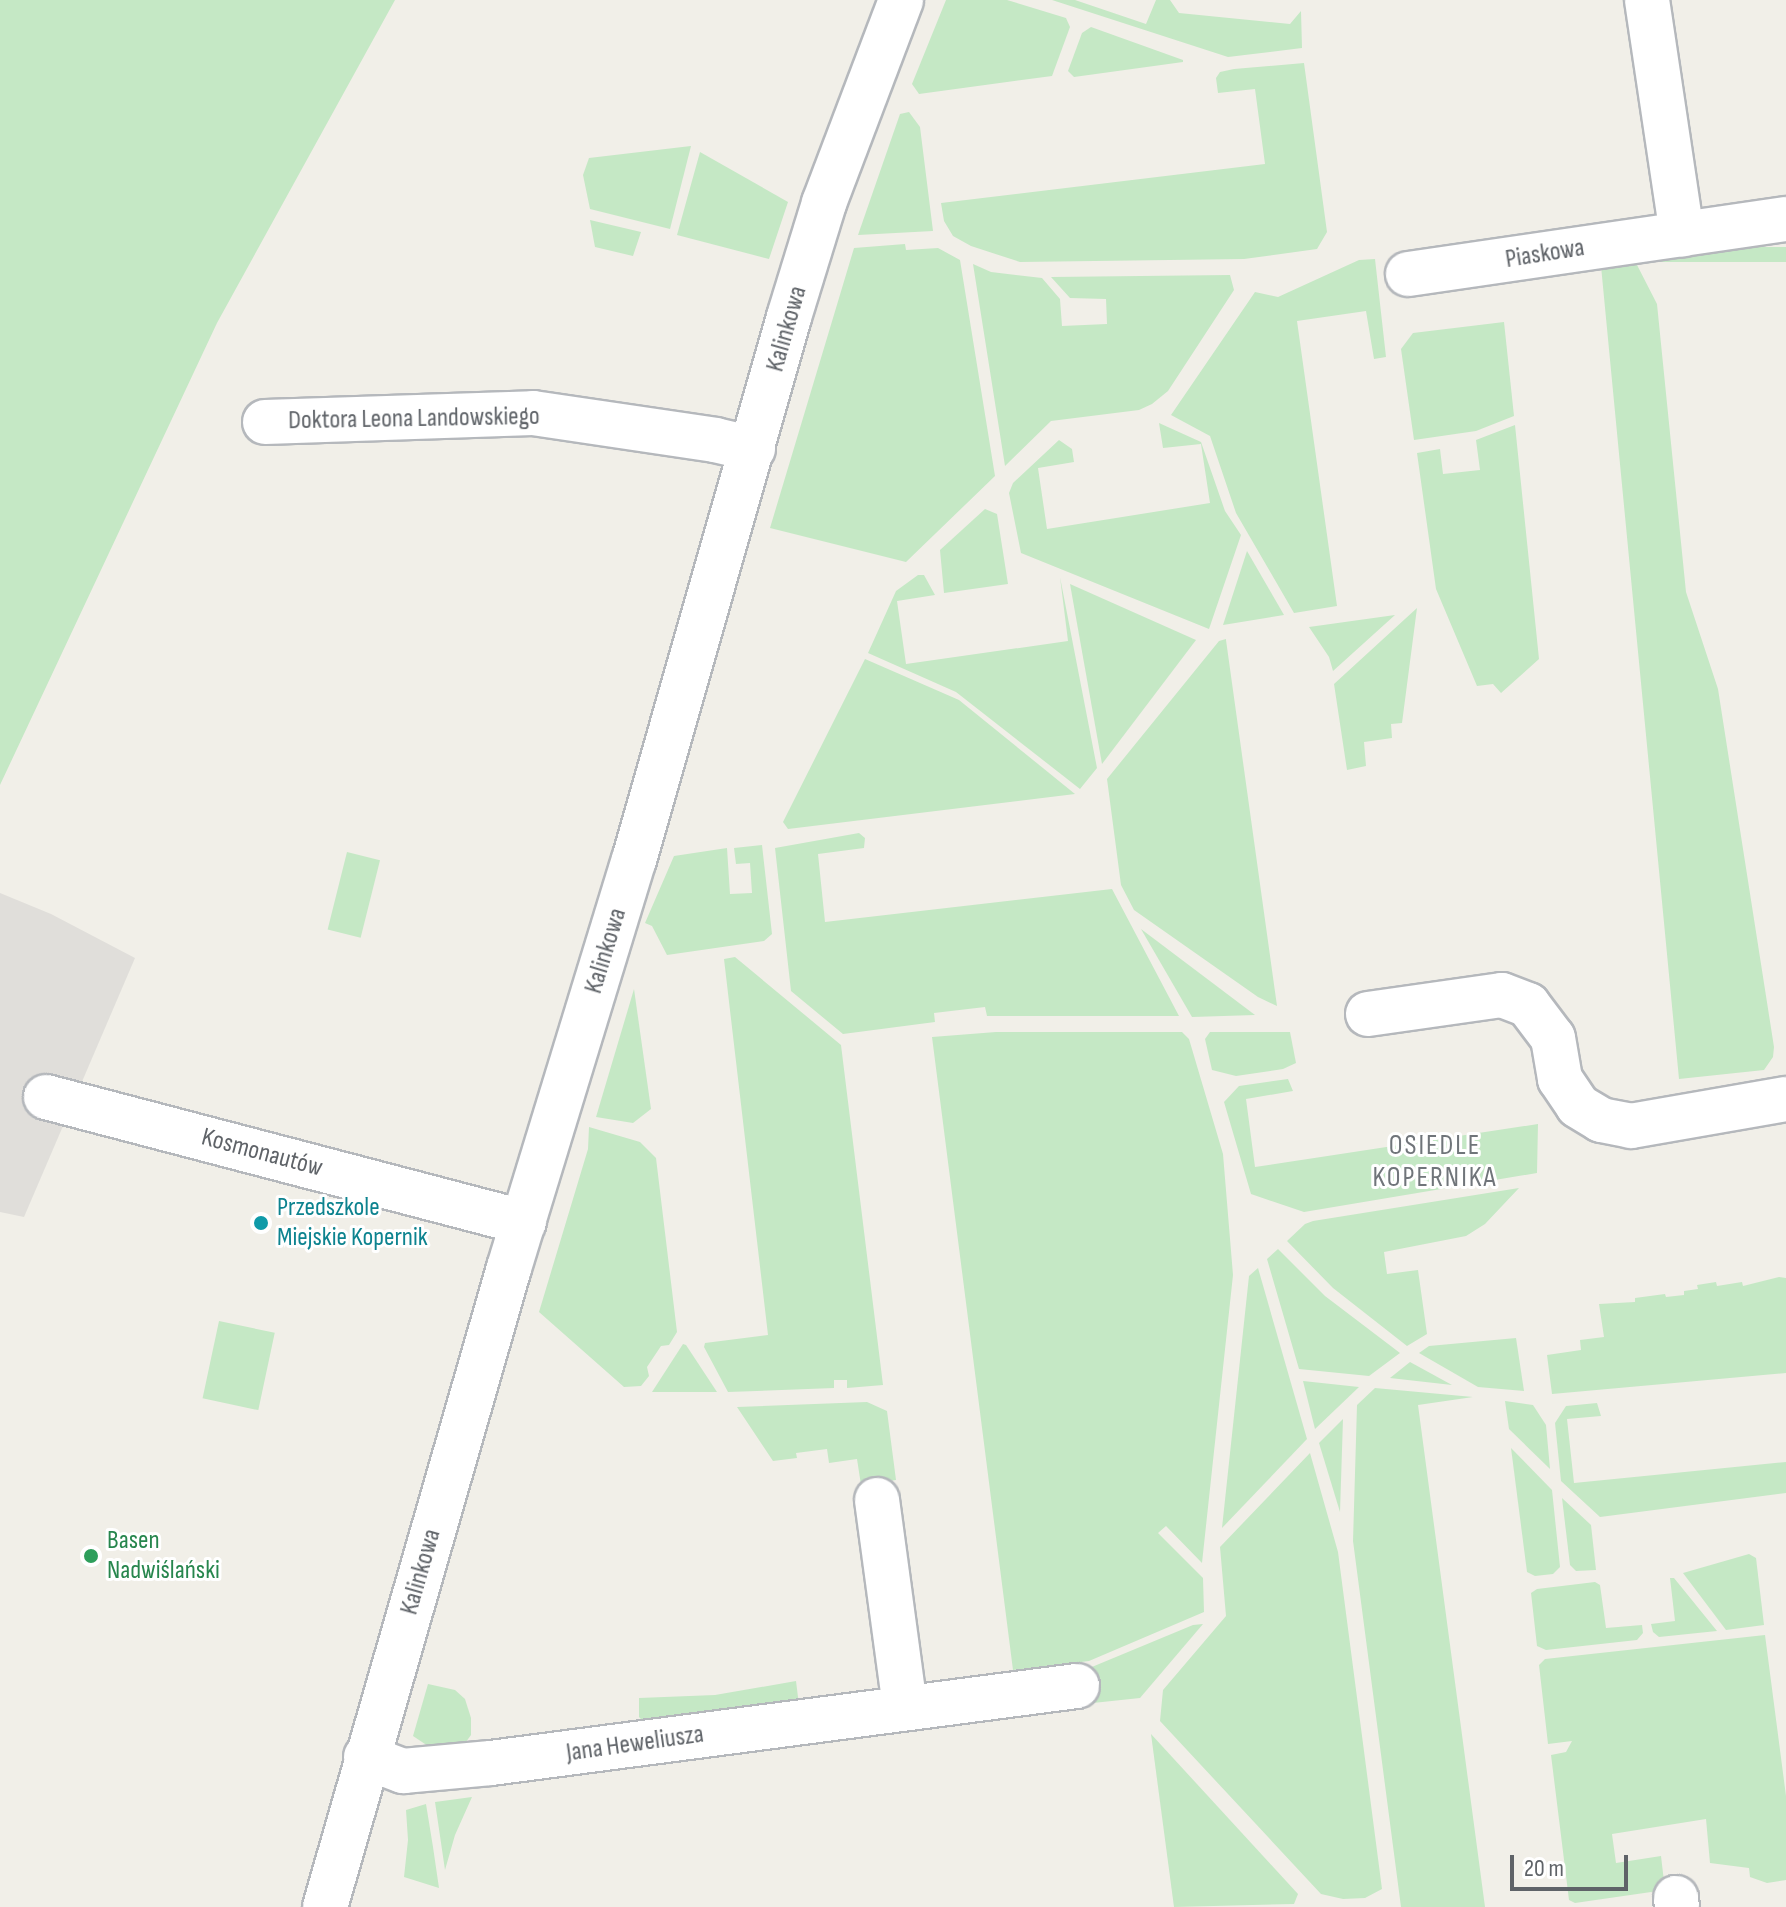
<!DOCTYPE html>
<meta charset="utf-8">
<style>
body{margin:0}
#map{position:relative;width:1786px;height:1907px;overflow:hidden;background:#f1efe8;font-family:"Sofia Sans Condensed",sans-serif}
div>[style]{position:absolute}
.industrial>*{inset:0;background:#e0deda}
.green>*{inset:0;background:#c5e8c5;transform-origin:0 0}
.roads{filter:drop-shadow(2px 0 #b5b8bc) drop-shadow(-2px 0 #b5b8bc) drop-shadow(0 2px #b5b8bc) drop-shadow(0 -2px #b5b8bc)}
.minor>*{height:44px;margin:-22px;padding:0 22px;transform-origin:22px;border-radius:22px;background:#fff}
.dots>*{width:22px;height:22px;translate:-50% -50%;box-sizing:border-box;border:4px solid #fff;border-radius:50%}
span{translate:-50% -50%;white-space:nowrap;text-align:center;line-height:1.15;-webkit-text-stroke:6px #fff;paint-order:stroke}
.street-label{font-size:26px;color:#5f6368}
.culture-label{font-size:26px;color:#0d838f}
.left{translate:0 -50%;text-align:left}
.leisure-label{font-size:26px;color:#27864d}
.neighbourhood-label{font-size:28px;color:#70757a;letter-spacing:2px}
.scale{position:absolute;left:1510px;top:1855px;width:118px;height:36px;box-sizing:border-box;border:4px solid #5f6368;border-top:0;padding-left:10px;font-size:24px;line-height:28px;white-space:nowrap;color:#5f6368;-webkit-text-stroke:6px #fff;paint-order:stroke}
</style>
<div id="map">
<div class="industrial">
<div style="clip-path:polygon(0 893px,51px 914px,135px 958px,24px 1217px,0 1212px)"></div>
</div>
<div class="green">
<div style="clip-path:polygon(0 0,395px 0,217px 323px,0 785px)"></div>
<div style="clip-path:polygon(946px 0,1007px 0,1066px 18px,1070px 27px,1052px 76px,919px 94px,912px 84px)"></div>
<div style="clip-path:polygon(1052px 0,1075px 0,1146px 24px,1156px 0,1170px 0,1179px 13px,1290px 24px,1301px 11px,1302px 48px,1228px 57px)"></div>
<div style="clip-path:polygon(1091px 27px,1183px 60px,1183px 62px,1074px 77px,1068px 71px,1082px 33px)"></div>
<div style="clip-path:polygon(1304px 63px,1327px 232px,1317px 249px,1244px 259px,1020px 262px,971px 246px,953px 236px,944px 221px,941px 203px,1265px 164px,1255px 89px,1218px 93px,1216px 78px,1220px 72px,1234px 69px)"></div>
<div style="clip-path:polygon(909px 112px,920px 127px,933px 231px,858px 235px,900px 114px)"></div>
<div style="clip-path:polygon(691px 146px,670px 229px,590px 209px,583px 175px,589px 158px)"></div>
<div style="clip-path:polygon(700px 152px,788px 202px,769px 259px,677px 235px)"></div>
<div style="clip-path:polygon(590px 220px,641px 232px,633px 256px,595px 247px)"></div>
<div style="clip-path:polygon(905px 244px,906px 250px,938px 248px,960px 260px,995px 476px,906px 562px,770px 528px,854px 248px)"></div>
<div style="left:1786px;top:247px;width:15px;height:144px;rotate:90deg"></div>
<div style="clip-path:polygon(1375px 259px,1386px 357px,1374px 359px,1366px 311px,1297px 321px,1337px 606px,1294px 613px,1236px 513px,1210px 436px,1171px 415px,1255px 292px,1278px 297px,1359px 260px)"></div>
<div style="clip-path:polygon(1636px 263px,1657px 304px,1686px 592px,1718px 689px,1774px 1047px,1773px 1057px,1764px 1070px,1679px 1079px,1601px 266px)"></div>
<div style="clip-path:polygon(973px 264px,991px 272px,1042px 278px,1060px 299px,1062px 326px,1107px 324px,1106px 299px,1070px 298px,1051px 277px,1230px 275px,1234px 290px,1168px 391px,1152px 404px,1139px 410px,1051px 421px,1005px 466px)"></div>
<div style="clip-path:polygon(1504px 322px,1514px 416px,1476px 431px,1414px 440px,1401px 349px,1413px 333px)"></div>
<div style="clip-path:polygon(1159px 423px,1201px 442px,1225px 511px,1241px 535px,1209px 629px,1021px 553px,1009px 493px,1013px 483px,1059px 440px,1072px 449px,1074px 462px,1038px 468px,1047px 529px,1210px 503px,1201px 444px,1163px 448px)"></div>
<div style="clip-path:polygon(1515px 425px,1539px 659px,1501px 693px,1493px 684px,1477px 686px,1436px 589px,1417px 453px,1440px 449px,1443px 474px,1480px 470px,1476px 440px)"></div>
<div style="clip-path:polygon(985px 509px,997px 514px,1008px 584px,944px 593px,940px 550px)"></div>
<div style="clip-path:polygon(1247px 551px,1284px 615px,1223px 625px)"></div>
<div style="clip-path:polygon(918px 575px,924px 575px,935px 595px,897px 601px,906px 664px,1068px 641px,1060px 577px,1097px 768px,1080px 789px,956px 692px,868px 653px,896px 591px)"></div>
<div style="clip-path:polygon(1070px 584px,1196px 640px,1102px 764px)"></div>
<div style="clip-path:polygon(1417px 608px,1402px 723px,1391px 724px,1392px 738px,1364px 742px,1366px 766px,1347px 770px,1334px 684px)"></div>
<div style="clip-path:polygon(1395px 615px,1333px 671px,1329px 657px,1309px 627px)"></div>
<div style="clip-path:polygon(1226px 639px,1226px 640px,1277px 1006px,1258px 997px,1134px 910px,1121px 885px,1107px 779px,1219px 641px)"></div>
<div style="clip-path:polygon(865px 659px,959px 700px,1075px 794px,788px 829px,783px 822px)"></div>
<div style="clip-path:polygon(859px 833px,865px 838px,864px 848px,818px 854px,825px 922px,1112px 889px,1179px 1016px,987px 1016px,985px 1007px,934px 1013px,935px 1022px,843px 1034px,791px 991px,775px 848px)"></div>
<div style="clip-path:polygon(762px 845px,772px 934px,764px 941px,667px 955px,652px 926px,645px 923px,674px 856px,727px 848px,730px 894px,752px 893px,750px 863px,736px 864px,734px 848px)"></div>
<div style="left:347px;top:852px;width:34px;height:80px;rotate:14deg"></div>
<div style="clip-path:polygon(1141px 929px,1255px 1015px,1192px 1017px)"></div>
<div style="clip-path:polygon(735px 957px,841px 1045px,883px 1385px,847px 1388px,847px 1380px,834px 1380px,834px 1388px,728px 1392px,704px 1347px,705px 1343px,768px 1335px,724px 959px)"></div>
<div style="clip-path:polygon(634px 989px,651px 1109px,633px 1123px,596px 1117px)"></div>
<div style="clip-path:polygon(996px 1032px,1182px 1032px,1189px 1039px,1223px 1154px,1233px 1275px,1202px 1563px,1166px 1526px,1158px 1533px,1203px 1578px,1204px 1612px,1089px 1661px,1013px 1670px,932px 1037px)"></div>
<div style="clip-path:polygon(1210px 1032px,1290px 1032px,1296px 1063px,1283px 1069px,1236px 1076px,1212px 1070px,1205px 1039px)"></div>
<div style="clip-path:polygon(1288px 1079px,1293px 1091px,1246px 1099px,1255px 1167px,1538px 1124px,1537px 1173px,1304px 1212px,1251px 1194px,1224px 1102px,1239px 1086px)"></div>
<div style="clip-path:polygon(589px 1127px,640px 1142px,656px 1158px,677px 1332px,669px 1345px,661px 1346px,647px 1367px,649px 1376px,641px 1386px,624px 1387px,539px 1312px,588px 1149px)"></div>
<div style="clip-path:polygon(1519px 1188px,1485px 1224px,1466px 1236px,1384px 1252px,1387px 1274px,1418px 1270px,1427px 1334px,1407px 1346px,1333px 1288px,1287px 1241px,1305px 1224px,1313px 1221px)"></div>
<div style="clip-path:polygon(1278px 1249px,1325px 1296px,1400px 1353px,1369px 1376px,1299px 1369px,1267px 1259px)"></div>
<div style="clip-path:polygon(1258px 1268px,1307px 1439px,1222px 1528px,1249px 1276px)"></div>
<div style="clip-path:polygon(1779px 1277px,1786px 1278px,1786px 1373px,1552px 1394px,1547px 1355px,1581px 1350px,1580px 1340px,1604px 1337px,1599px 1304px,1635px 1302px,1635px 1298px,1665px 1294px,1666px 1297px,1684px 1295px,1684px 1291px,1698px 1289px,1697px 1285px,1716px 1282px,1717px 1286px,1742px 1282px,1743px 1286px)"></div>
<div style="left:219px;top:1321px;width:57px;height:79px;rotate:12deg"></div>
<div style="clip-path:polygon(1516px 1338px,1524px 1391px,1478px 1387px,1419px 1353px,1429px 1346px)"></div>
<div style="clip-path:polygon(683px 1344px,686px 1345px,717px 1392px,652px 1392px)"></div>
<div style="clip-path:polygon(1410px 1362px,1452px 1385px,1390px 1378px)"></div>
<div style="clip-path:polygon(1303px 1381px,1359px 1387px,1315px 1429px)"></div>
<div style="clip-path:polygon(1375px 1388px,1473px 1397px,1418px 1405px,1485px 1907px,1401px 1907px,1353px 1541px,1357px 1405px)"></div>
<div style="clip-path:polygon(1505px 1401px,1533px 1405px,1546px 1425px,1550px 1469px,1509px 1429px)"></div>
<div style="clip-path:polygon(867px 1402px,887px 1411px,896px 1480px,861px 1485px,857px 1459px,829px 1463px,827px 1449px,796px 1453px,797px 1458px,773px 1461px,737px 1407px)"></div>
<div style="clip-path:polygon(1597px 1403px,1601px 1416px,1567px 1419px,1574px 1483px,1786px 1462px,1786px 1493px,1600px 1517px,1561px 1481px,1555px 1423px,1566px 1406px)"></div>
<div style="clip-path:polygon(1343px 1419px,1340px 1512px,1319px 1443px)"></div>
<div style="clip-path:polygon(1511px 1448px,1552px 1490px,1560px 1567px,1553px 1574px,1535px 1576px,1527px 1572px)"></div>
<div style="clip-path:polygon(1310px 1453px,1338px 1552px,1382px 1889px,1365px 1898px,1343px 1899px,1321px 1894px,1160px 1721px,1163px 1690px,1226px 1616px,1220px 1547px)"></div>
<div style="clip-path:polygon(1562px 1498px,1591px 1525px,1596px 1570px,1576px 1571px,1570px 1565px)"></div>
<div style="clip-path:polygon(1749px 1554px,1756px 1558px,1764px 1625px,1726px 1630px,1683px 1573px)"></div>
<div style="clip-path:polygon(1670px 1578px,1674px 1578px,1717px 1631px,1659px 1637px,1653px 1632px,1651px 1624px,1675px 1621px)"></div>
<div style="clip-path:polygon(1595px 1582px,1600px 1585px,1606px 1628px,1642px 1625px,1643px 1633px,1637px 1640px,1546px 1650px,1537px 1646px,1531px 1593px,1537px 1589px)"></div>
<div style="clip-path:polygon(1203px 1624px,1140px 1698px,1093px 1703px,1087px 1669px,1193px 1625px)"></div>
<div style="clip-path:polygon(1765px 1635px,1786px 1796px,1786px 1880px,1767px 1883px,1750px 1877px,1749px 1868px,1710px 1863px,1706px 1819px,1612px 1834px,1616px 1863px,1661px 1856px,1665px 1890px,1575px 1903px,1569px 1900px,1551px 1755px,1566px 1752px,1572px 1741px,1548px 1744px,1539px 1665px,1545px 1659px)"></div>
<div style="clip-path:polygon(796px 1681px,799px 1705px,646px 1724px,639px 1717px,639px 1698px,715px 1695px)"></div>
<div style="clip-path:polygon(428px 1684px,455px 1690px,465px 1699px,471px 1718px,471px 1735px,463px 1746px,434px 1750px,413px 1736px)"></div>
<div style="clip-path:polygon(1151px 1734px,1298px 1894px,1294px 1904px,1174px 1907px)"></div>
<div style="clip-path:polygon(472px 1797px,455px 1835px,445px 1870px,435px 1802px)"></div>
<div style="clip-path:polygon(426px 1804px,433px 1847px,439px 1888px,404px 1877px,408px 1840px,406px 1810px)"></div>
</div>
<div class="roads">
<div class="minor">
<div style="left:1647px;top:0;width:237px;rotate:81.5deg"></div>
<div style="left:1408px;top:274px;width:382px;rotate:-8.3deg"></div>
<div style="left:265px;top:422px;width:268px;rotate:-1.9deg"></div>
<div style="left:533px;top:413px;width:184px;rotate:8.4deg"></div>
<div style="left:715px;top:440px;width:39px;rotate:13deg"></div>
<div style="left:1368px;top:1014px;width:135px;rotate:-8.1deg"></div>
<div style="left:1502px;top:995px;width:28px;rotate:21deg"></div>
<div style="left:1528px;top:1005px;width:41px;rotate:52.9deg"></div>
<div style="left:1553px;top:1038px;width:42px;rotate:80.3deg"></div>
<div style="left:1560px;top:1079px;width:32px;rotate:56deg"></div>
<div style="left:1578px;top:1106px;width:27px;rotate:31deg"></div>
<div style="left:1601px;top:1120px;width:31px;rotate:11deg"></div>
<div style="left:1631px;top:1126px;width:157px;rotate:-9.9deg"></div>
<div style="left:46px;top:1097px;width:494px;rotate:14.7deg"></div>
<div style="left:877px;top:1500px;width:209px;rotate:82.3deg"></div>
<div style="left:366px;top:1757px;width:40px;rotate:21deg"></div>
<div style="left:403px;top:1771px;width:88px;rotate:-5.2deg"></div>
<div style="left:491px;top:1763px;width:591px;rotate:-7.49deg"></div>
<div style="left:1676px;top:1898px;width:9px;rotate:84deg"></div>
<div style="left:325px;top:1907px;width:665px;rotate:-73.94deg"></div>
<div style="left:509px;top:1268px;width:427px;rotate:-73deg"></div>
<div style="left:634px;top:860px;width:565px;rotate:-74.07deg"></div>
<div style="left:789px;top:317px;width:119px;rotate:-72.9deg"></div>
<div style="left:824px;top:203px;width:217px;rotate:-69.2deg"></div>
</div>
</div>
<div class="dots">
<div style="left:261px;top:1223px;background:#0f9aa8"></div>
<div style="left:91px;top:1556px;background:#2e9e5b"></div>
</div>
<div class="street-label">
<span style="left:1545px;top:254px;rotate:-9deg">Piaskowa</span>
<span style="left:787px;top:329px;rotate:-74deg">Kalinkowa</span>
<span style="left:414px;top:419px;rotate:-1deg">Doktora Leona Landowskiego</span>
<span style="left:606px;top:951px;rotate:-73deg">Kalinkowa</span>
<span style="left:262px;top:1153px;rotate:15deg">Kosmonautów</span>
<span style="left:421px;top:1572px;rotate:-74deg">Kalinkowa</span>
<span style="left:635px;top:1744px;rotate:-8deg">Jana Heweliusza</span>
</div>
<div class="culture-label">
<span class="left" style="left:277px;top:1223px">Przedszkole<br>Miejskie Kopernik</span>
</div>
<div class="leisure-label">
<span class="left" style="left:107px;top:1556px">Basen<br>Nadwiślański</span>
</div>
<div class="neighbourhood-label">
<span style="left:1435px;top:1162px">OSIEDLE<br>KOPERNIKA</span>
</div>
<div class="scale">20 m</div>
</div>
